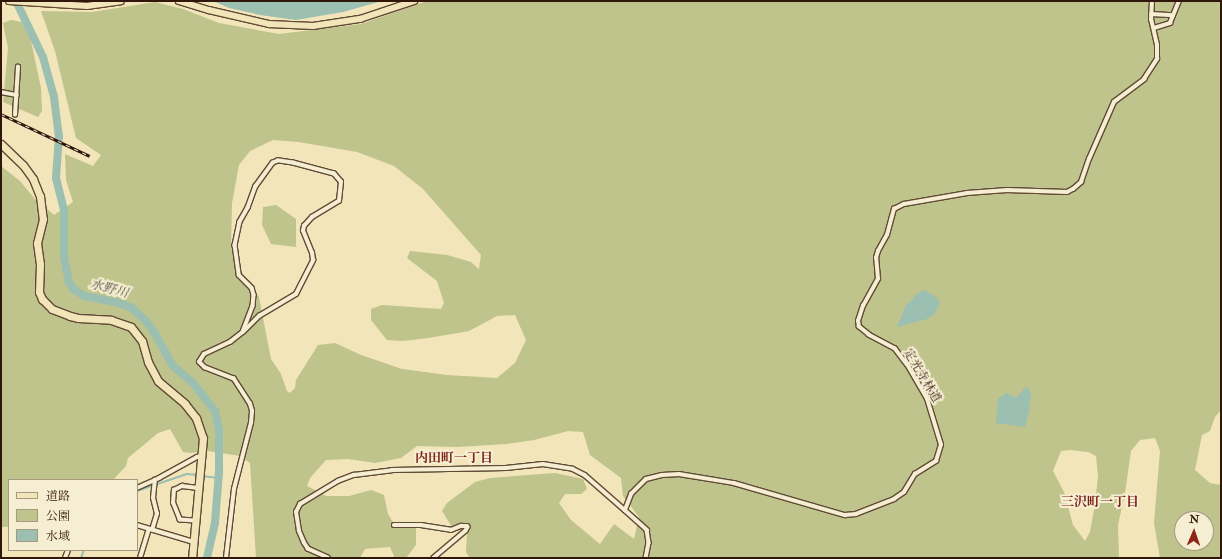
<!DOCTYPE html>
<meta charset="utf-8">
<style>
body{margin:0}
#map{position:relative;width:1222px;height:559px;overflow:hidden;background:#f1e5b9;font-family:"IM FELL Double Pica","Noto Serif JP",serif}
div>[style]{position:absolute}
.green>*{inset:0;background:#bfc38c}
.water>*{inset:0;background:#9bbfb1}
.stream>*{height:1.5px;margin:-0.75px;padding:0 0.75px;transform-origin:0.75px;border-radius:0.75px;background:#9bbfb1}
.river>*{height:8px;margin:-4px;padding:0 4px;transform-origin:4px;border-radius:4px;background:#9bbfb1}
.roads{filter:drop-shadow(1px 0 #614a36) drop-shadow(-1px 0 #614a36) drop-shadow(0 1px #614a36) drop-shadow(0 -1px #614a36)}
.street>*{height:3.5px;margin:-1.75px;padding:0 1.75px;transform-origin:1.75px;border-radius:1.75px;background:#f6eed2}
.primary>*{height:5.5px;margin:-2.75px;padding:0 2.75px;transform-origin:2.75px;border-radius:2.75px;background:#f1e5b9}
.highway>*{height:7px;margin:-3.5px;padding:0 3.5px;transform-origin:3.5px;border-radius:3.5px;background:#f1e5b9}
.rail>*{height:3px;margin-top:-1.5px;transform-origin:0;background:repeating-linear-gradient(90deg,#f6eed2 0 4.5px,#31160b 0 9px);box-sizing:border-box;border-block:1px solid #31160b}
span{translate:-50% -50%;white-space:nowrap;text-align:center;line-height:1.15;-webkit-text-stroke:4px #f6eed2;paint-order:stroke}
.street-label{font-size:12px;color:#31160b}
.water-label{font-size:13px;color:#565145;font-style:italic}
.neighbourhood-label{font-size:13px;color:#7a1f14;font-weight:700}
.frame{position:absolute;inset:0;border:2px solid #31160b;pointer-events:none}
.legend{position:absolute;left:8px;top:479px;width:130px;height:72px;box-sizing:border-box;background:#f6eed2;border:1px solid #a79882;margin:0;padding:5px 7px;list-style:none;font-size:12px;color:#31160b}
.legend li{display:flex;align-items:center;gap:8px;height:20px}
.legend b{width:20px;border:1px solid #a79882}
.north{position:absolute;left:1174px;top:511px;width:40px;height:40px;box-sizing:border-box;background:#f6eed2;border:1px solid #a79882;border-radius:50%;rotate:2deg;font-size:11px;font-weight:700;line-height:16px;text-align:center;color:#31160b}
.north::after{content:'';display:block;margin:auto;width:14px;height:18px;background:#8f2418;clip-path:polygon(50% 0,100% 100%,50% 72%,0 100%)}
</style>
<div id="map">
<div class="green">
<div style="clip-path:polygon(evenodd,427px 1px,1221px 1px,1221px 410px,1215px 417px,1210px 431px,1202px 435px,1195px 470px,1210px 483px,1221px 485px,1221px 558px,1160px 558px,1154px 523px,1160px 451px,1155px 438px,1140px 440px,1131px 451px,1125px 493px,1118px 525px,1119px 558px,469px 557px,466px 552px,467px 534px,452px 527px,442px 511px,447px 503px,475px 482px,490px 478px,555px 473px,583px 479px,587px 489px,581px 494px,565px 494px,559px 503px,571px 520px,600px 544px,614px 524px,634px 539px,639px 517px,623px 496px,621px 478px,590px 455px,583px 432px,568px 431px,534px 440px,507px 444px,457px 447px,417px 446px,401px 458px,375px 463px,348px 459px,326px 460px,310px 478px,307px 486px,326px 496px,349px 496px,371px 490px,384px 495px,388px 514px,394px 524px,416px 523px,416px 545px,406px 558px,393px 558px,394px 556px,390px 547px,365px 549px,360px 558px,256px 558px,250px 463px,240px 456px,208px 451px,190px 453px,183px 452px,170px 429px,158px 433px,128px 458px,126px 466px,113px 480px,9px 480px,9px 527px,1px 527px,1px 166px,20px 181px,35px 199px,54px 215px,73px 202px,66px 180px,65px 154px,93px 166px,101px 155px,76px 138px,55px 51px,41px 11px,92px 12px,155px 2px,183px 9px,219px 23px,279px 34px,361px 24px,427px 1px,273px 140px,299px 142px,357px 152px,394px 166px,423px 189px,481px 255px,479px 269px,471px 262px,447px 255px,410px 251px,407px 258px,437px 281px,444px 303px,441px 309px,382px 305px,371px 309px,371px 320px,387px 340px,403px 341px,428px 338px,469px 331px,497px 316px,515px 315px,526px 340px,515px 363px,497px 378px,447px 375px,402px 369px,361px 355px,335px 343px,318px 345px,296px 380px,295px 388px,290px 393px,287px 391px,281px 374px,271px 359px,259px 297px,243px 275px,231px 247px,232px 203px,239px 165px,250px 151px,273px 140px,427px 1px,1070px 450px,1088px 452px,1096px 456px,1098px 476px,1095px 504px,1090px 532px,1085px 541px,1073px 525px,1064px 492px,1053px 471px,1061px 451px,1070px 450px,427px 1px,1182px 519px,1206px 519px,1206px 543px,1182px 543px,1182px 519px)"></div>
<div style="clip-path:polygon(11px 20px,22px 22px,31px 41px,41px 88px,42px 111px,38px 117px,3px 102px,8px 48px,3px 23px)"></div>
<div style="clip-path:polygon(276px 205px,296px 219px,296px 247px,271px 244px,262px 225px,263px 207px)"></div>
</div>
<div class="water">
<div style="clip-path:polygon(213px 1px,382px 1px,343px 12px,296px 20px,260px 15px,229px 8px)"></div>
<div style="clip-path:polygon(924px 290px,937px 298px,940px 303px,935px 313px,927px 319px,897px 327px,906px 305px,912px 300px,915px 295px)"></div>
<div style="clip-path:polygon(1026px 387px,1031px 392px,1031px 397px,1029px 402px,1030px 408px,1025px 427px,996px 423px,998px 399px,1007px 393px,1016px 398px)"></div>
</div>
<div class="stream">
<div style="left:202px;top:476px;width:16px;rotate:7deg"></div>
<div style="left:137px;top:491px;width:53px;rotate:-18.8deg"></div>
<div style="left:187px;top:474px;width:11px;rotate:5deg"></div>
<div style="left:81px;top:558px;width:9px;rotate:-69deg"></div>
</div>
<div class="river">
<div style="left:16px;top:1px;width:62px;rotate:64.3deg"></div>
<div style="left:43px;top:57px;width:41px;rotate:74.6deg"></div>
<div style="left:54px;top:97px;width:39px;rotate:83deg"></div>
<div style="left:59px;top:136px;width:42px;rotate:94.1deg"></div>
<div style="left:56px;top:178px;width:33px;rotate:76deg"></div>
<div style="left:64px;top:210px;width:47px;rotate:90deg"></div>
<div style="left:64px;top:257px;width:25px;rotate:79deg"></div>
<div style="left:69px;top:282px;width:8px;rotate:60deg"></div>
<div style="left:73px;top:289px;width:13px;rotate:32deg"></div>
<div style="left:84px;top:296px;width:33px;rotate:11deg"></div>
<div style="left:116px;top:302px;width:17px;rotate:21deg"></div>
<div style="left:132px;top:308px;width:18px;rotate:43deg"></div>
<div style="left:145px;top:320px;width:15px;rotate:53deg"></div>
<div style="left:154px;top:332px;width:38px;rotate:61deg"></div>
<div style="left:172px;top:365px;width:28px;rotate:41deg"></div>
<div style="left:193px;top:383px;width:36px;rotate:52deg"></div>
<div style="left:215px;top:411px;width:19px;rotate:78deg"></div>
<div style="left:219px;top:430px;width:42px;rotate:90deg"></div>
<div style="left:219px;top:472px;width:51px;rotate:94.5deg"></div>
<div style="left:215px;top:523px;width:36px;rotate:103deg"></div>
</div>
<div class="roads">
<div class="street">
<div style="left:1151px;top:14px;width:22px;rotate:3deg"></div>
<div style="left:1154px;top:28px;width:17px;rotate:-17deg"></div>
<div style="left:1170px;top:23px;width:24px;rotate:-68deg"></div>
<div style="left:1px;top:92px;width:16px;rotate:11deg"></div>
<div style="left:15px;top:115px;width:48px;rotate:-86.4deg"></div>
<div style="left:137px;top:488px;width:24px;rotate:-24deg"></div>
<div style="left:159px;top:478px;width:43px;rotate:-28.9deg"></div>
<div style="left:197px;top:457px;width:4px;rotate:-14deg"></div>
<div style="left:625px;top:510px;width:17px;rotate:-69deg"></div>
<div style="left:631px;top:494px;width:21px;rotate:-45deg"></div>
<div style="left:646px;top:479px;width:16px;rotate:-14deg"></div>
<div style="left:662px;top:475px;width:17px;rotate:-3deg"></div>
<div style="left:679px;top:474px;width:56px;rotate:9.3deg"></div>
<div style="left:734px;top:483px;width:116px;rotate:16.1deg"></div>
<div style="left:845px;top:515px;width:11px;rotate:-5deg"></div>
<div style="left:856px;top:514px;width:41px;rotate:-21.5deg"></div>
<div style="left:894px;top:499px;width:12px;rotate:-35deg"></div>
<div style="left:904px;top:492px;width:21px;rotate:-59deg"></div>
<div style="left:915px;top:474px;width:25px;rotate:-32deg"></div>
<div style="left:936px;top:461px;width:17px;rotate:-73deg"></div>
<div style="left:941px;top:445px;width:48px;rotate:-106.9deg"></div>
<div style="left:927px;top:399px;width:39px;rotate:-120deg"></div>
<div style="left:907px;top:365px;width:20px;rotate:-127deg"></div>
<div style="left:895px;top:349px;width:30px;rotate:-152deg"></div>
<div style="left:869px;top:335px;width:13px;rotate:-141deg"></div>
<div style="left:859px;top:327px;width:6px;rotate:-99deg"></div>
<div style="left:858px;top:321px;width:16px;rotate:-72deg"></div>
<div style="left:863px;top:306px;width:31px;rotate:-61deg"></div>
<div style="left:878px;top:279px;width:21px;rotate:-95deg"></div>
<div style="left:876px;top:258px;width:7px;rotate:-74deg"></div>
<div style="left:878px;top:251px;width:18px;rotate:-61deg"></div>
<div style="left:887px;top:235px;width:27px;rotate:-75deg"></div>
<div style="left:894px;top:209px;width:11px;rotate:-27deg"></div>
<div style="left:904px;top:204px;width:64px;rotate:-9.9deg"></div>
<div style="left:967px;top:193px;width:40px;rotate:-4.3deg"></div>
<div style="left:1007px;top:190px;width:60px;rotate:1.9deg"></div>
<div style="left:1067px;top:192px;width:7px;rotate:-27deg"></div>
<div style="left:1073px;top:189px;width:11px;rotate:-41deg"></div>
<div style="left:1081px;top:182px;width:24px;rotate:-71deg"></div>
<div style="left:1089px;top:159px;width:62px;rotate:-66.3deg"></div>
<div style="left:1114px;top:102px;width:38px;rotate:-37deg"></div>
<div style="left:1144px;top:79px;width:24px;rotate:-57deg"></div>
<div style="left:1157px;top:59px;width:14px;rotate:-90deg"></div>
<div style="left:1157px;top:45px;width:26px;rotate:-103deg"></div>
<div style="left:1151px;top:20px;width:19px;rotate:-87deg"></div>
<div style="left:195px;top:521px;width:15px;rotate:-176deg"></div>
<div style="left:180px;top:520px;width:18px;rotate:-112deg"></div>
<div style="left:173px;top:503px;width:13px;rotate:-86deg"></div>
<div style="left:174px;top:490px;width:9px;rotate:-27deg"></div>
<div style="left:182px;top:486px;width:16px;rotate:7deg"></div>
<div style="left:137px;top:525px;width:59px;rotate:16.6deg"></div>
<div style="left:394px;top:525px;width:27px"></div>
<div style="left:421px;top:525px;width:30px;rotate:9deg"></div>
<div style="left:451px;top:530px;width:11px;rotate:-22deg"></div>
<div style="left:461px;top:526px;width:6px"></div>
<div style="left:467px;top:526px;width:1px;rotate:45deg"></div>
<div style="left:468px;top:527px;width:4px;rotate:117deg"></div>
<div style="left:466px;top:531px;width:42px;rotate:139.8deg"></div>
<div style="left:152px;top:530px;width:17px;rotate:-73deg"></div>
<div style="left:157px;top:514px;width:16px;rotate:-104deg"></div>
<div style="left:153px;top:498px;width:18px;rotate:-84deg"></div>
<div style="left:65px;top:558px;width:9px;rotate:-69deg"></div>
<div style="left:140px;top:558px;width:30px;rotate:-73deg"></div>
<div style="left:226px;top:558px;width:69px;rotate:-83.4deg"></div>
<div style="left:234px;top:489px;width:68px;rotate:-75.6deg"></div>
<div style="left:251px;top:423px;width:12px;rotate:-85deg"></div>
<div style="left:252px;top:411px;width:7px;rotate:-106deg"></div>
<div style="left:250px;top:404px;width:30px;rotate:-123deg"></div>
<div style="left:234px;top:379px;width:31px;rotate:-159deg"></div>
<div style="left:205px;top:368px;width:8px;rotate:-135deg"></div>
<div style="left:199px;top:362px;width:9px;rotate:-58deg"></div>
<div style="left:204px;top:354px;width:29px;rotate:-25deg"></div>
<div style="left:230px;top:342px;width:16px;rotate:-38deg"></div>
<div style="left:243px;top:332px;width:23px;rotate:-45deg"></div>
<div style="left:259px;top:316px;width:43px;rotate:-30.7deg"></div>
<div style="left:296px;top:294px;width:38px;rotate:-63deg"></div>
<div style="left:313px;top:260px;width:7px;rotate:-98deg"></div>
<div style="left:312px;top:253px;width:24px;rotate:-112deg"></div>
<div style="left:303px;top:231px;width:5px;rotate:-79deg"></div>
<div style="left:304px;top:226px;width:12px;rotate:-48deg"></div>
<div style="left:312px;top:217px;width:31px;rotate:-31deg"></div>
<div style="left:339px;top:201px;width:19px;rotate:-84deg"></div>
<div style="left:341px;top:182px;width:11px;rotate:-131deg"></div>
<div style="left:334px;top:174px;width:42px;rotate:-165deg"></div>
<div style="left:293px;top:163px;width:15px;rotate:-172deg"></div>
<div style="left:278px;top:161px;width:5px;rotate:158deg"></div>
<div style="left:273px;top:163px;width:29px;rotate:126deg"></div>
<div style="left:256px;top:186px;width:23px;rotate:110deg"></div>
<div style="left:248px;top:208px;width:16px;rotate:120deg"></div>
<div style="left:240px;top:222px;width:24px;rotate:102deg"></div>
<div style="left:235px;top:245px;width:30px;rotate:82deg"></div>
<div style="left:239px;top:275px;width:18px;rotate:45deg"></div>
<div style="left:252px;top:288px;width:7px;rotate:74deg"></div>
<div style="left:254px;top:295px;width:11px;rotate:95deg"></div>
<div style="left:253px;top:306px;width:28px;rotate:111deg"></div>
<div style="left:328px;top:558px;width:22px;rotate:-156deg"></div>
<div style="left:308px;top:549px;width:7px;rotate:-124deg"></div>
<div style="left:304px;top:543px;width:13px;rotate:-113deg"></div>
<div style="left:299px;top:531px;width:19px;rotate:-99deg"></div>
<div style="left:296px;top:512px;width:9px;rotate:-63deg"></div>
<div style="left:300px;top:504px;width:44px;rotate:-31.2deg"></div>
<div style="left:338px;top:481px;width:17px;rotate:-21deg"></div>
<div style="left:354px;top:475px;width:38px;rotate:-7deg"></div>
<div style="left:392px;top:470px;width:114px;rotate:-1deg"></div>
<div style="left:506px;top:468px;width:37px;rotate:-6deg"></div>
<div style="left:543px;top:464px;width:30px;rotate:9deg"></div>
<div style="left:573px;top:469px;width:13px;rotate:27deg"></div>
<div style="left:585px;top:475px;width:53px;rotate:41.2deg"></div>
<div style="left:625px;top:510px;width:30px;rotate:42deg"></div>
<div style="left:647px;top:530px;width:13px;rotate:81deg"></div>
<div style="left:649px;top:543px;width:15px;rotate:101deg"></div>
</div>
<div class="primary">
<div style="left:9px;top:1px;width:78px;rotate:3.7deg"></div>
<div style="left:87px;top:6px;width:34px;rotate:-8deg"></div>
<div style="left:179px;top:1px;width:31px;rotate:17deg"></div>
<div style="left:209px;top:10px;width:62px;rotate:13.1deg"></div>
<div style="left:269px;top:24px;width:44px;rotate:2.6deg"></div>
<div style="left:313px;top:26px;width:48px;rotate:-8.5deg"></div>
<div style="left:360px;top:19px;width:57px;rotate:-18.4deg"></div>
</div>
<div class="highway">
<div style="left:1px;top:144px;width:30px;rotate:44deg"></div>
<div style="left:23px;top:165px;width:17px;rotate:54deg"></div>
<div style="left:33px;top:179px;width:18px;rotate:68deg"></div>
<div style="left:40px;top:196px;width:23px;rotate:83deg"></div>
<div style="left:43px;top:219px;width:25px;rotate:104deg"></div>
<div style="left:37px;top:243px;width:21px;rotate:82deg"></div>
<div style="left:40px;top:264px;width:28px;rotate:92deg"></div>
<div style="left:39px;top:292px;width:8px;rotate:67deg"></div>
<div style="left:42px;top:299px;width:14px;rotate:45deg"></div>
<div style="left:52px;top:309px;width:19px;rotate:21deg"></div>
<div style="left:70px;top:316px;width:8px;rotate:14deg"></div>
<div style="left:78px;top:318px;width:33px;rotate:3deg"></div>
<div style="left:111px;top:320px;width:21px;rotate:19deg"></div>
<div style="left:131px;top:327px;width:18px;rotate:52deg"></div>
<div style="left:142px;top:341px;width:22px;rotate:74deg"></div>
<div style="left:148px;top:362px;width:21px;rotate:62deg"></div>
<div style="left:158px;top:381px;width:35px;rotate:40deg"></div>
<div style="left:185px;top:404px;width:18px;rotate:52deg"></div>
<div style="left:196px;top:418px;width:21px;rotate:71deg"></div>
<div style="left:203px;top:438px;width:121px;rotate:95.2deg"></div>
</div>
</div>
<div class="rail">
<div style="left:1px;top:114px;width:98px;rotate:25.3deg"></div>
</div>
<div class="street-label">
<span style="left:922px;top:376px;rotate:59deg">定光寺林道</span>
</div>
<div class="water-label">
<span style="left:109px;top:289px;rotate:15deg">水野川</span>
</div>
<div class="neighbourhood-label">
<span style="left:454px;top:458px">内田町一丁目</span>
<span style="left:1100px;top:502px">三沢町一丁目</span>
</div>
<div class="frame"></div>
<ul class="legend">
<li><b style="height:5px;background:#f1e5b9"></b>道路</li>
<li><b style="height:11px;background:#bfc38c"></b>公園</li>
<li><b style="height:11px;background:#9bbfb1"></b>水域</li>
</ul>
<div class="north">N</div>
</div>
